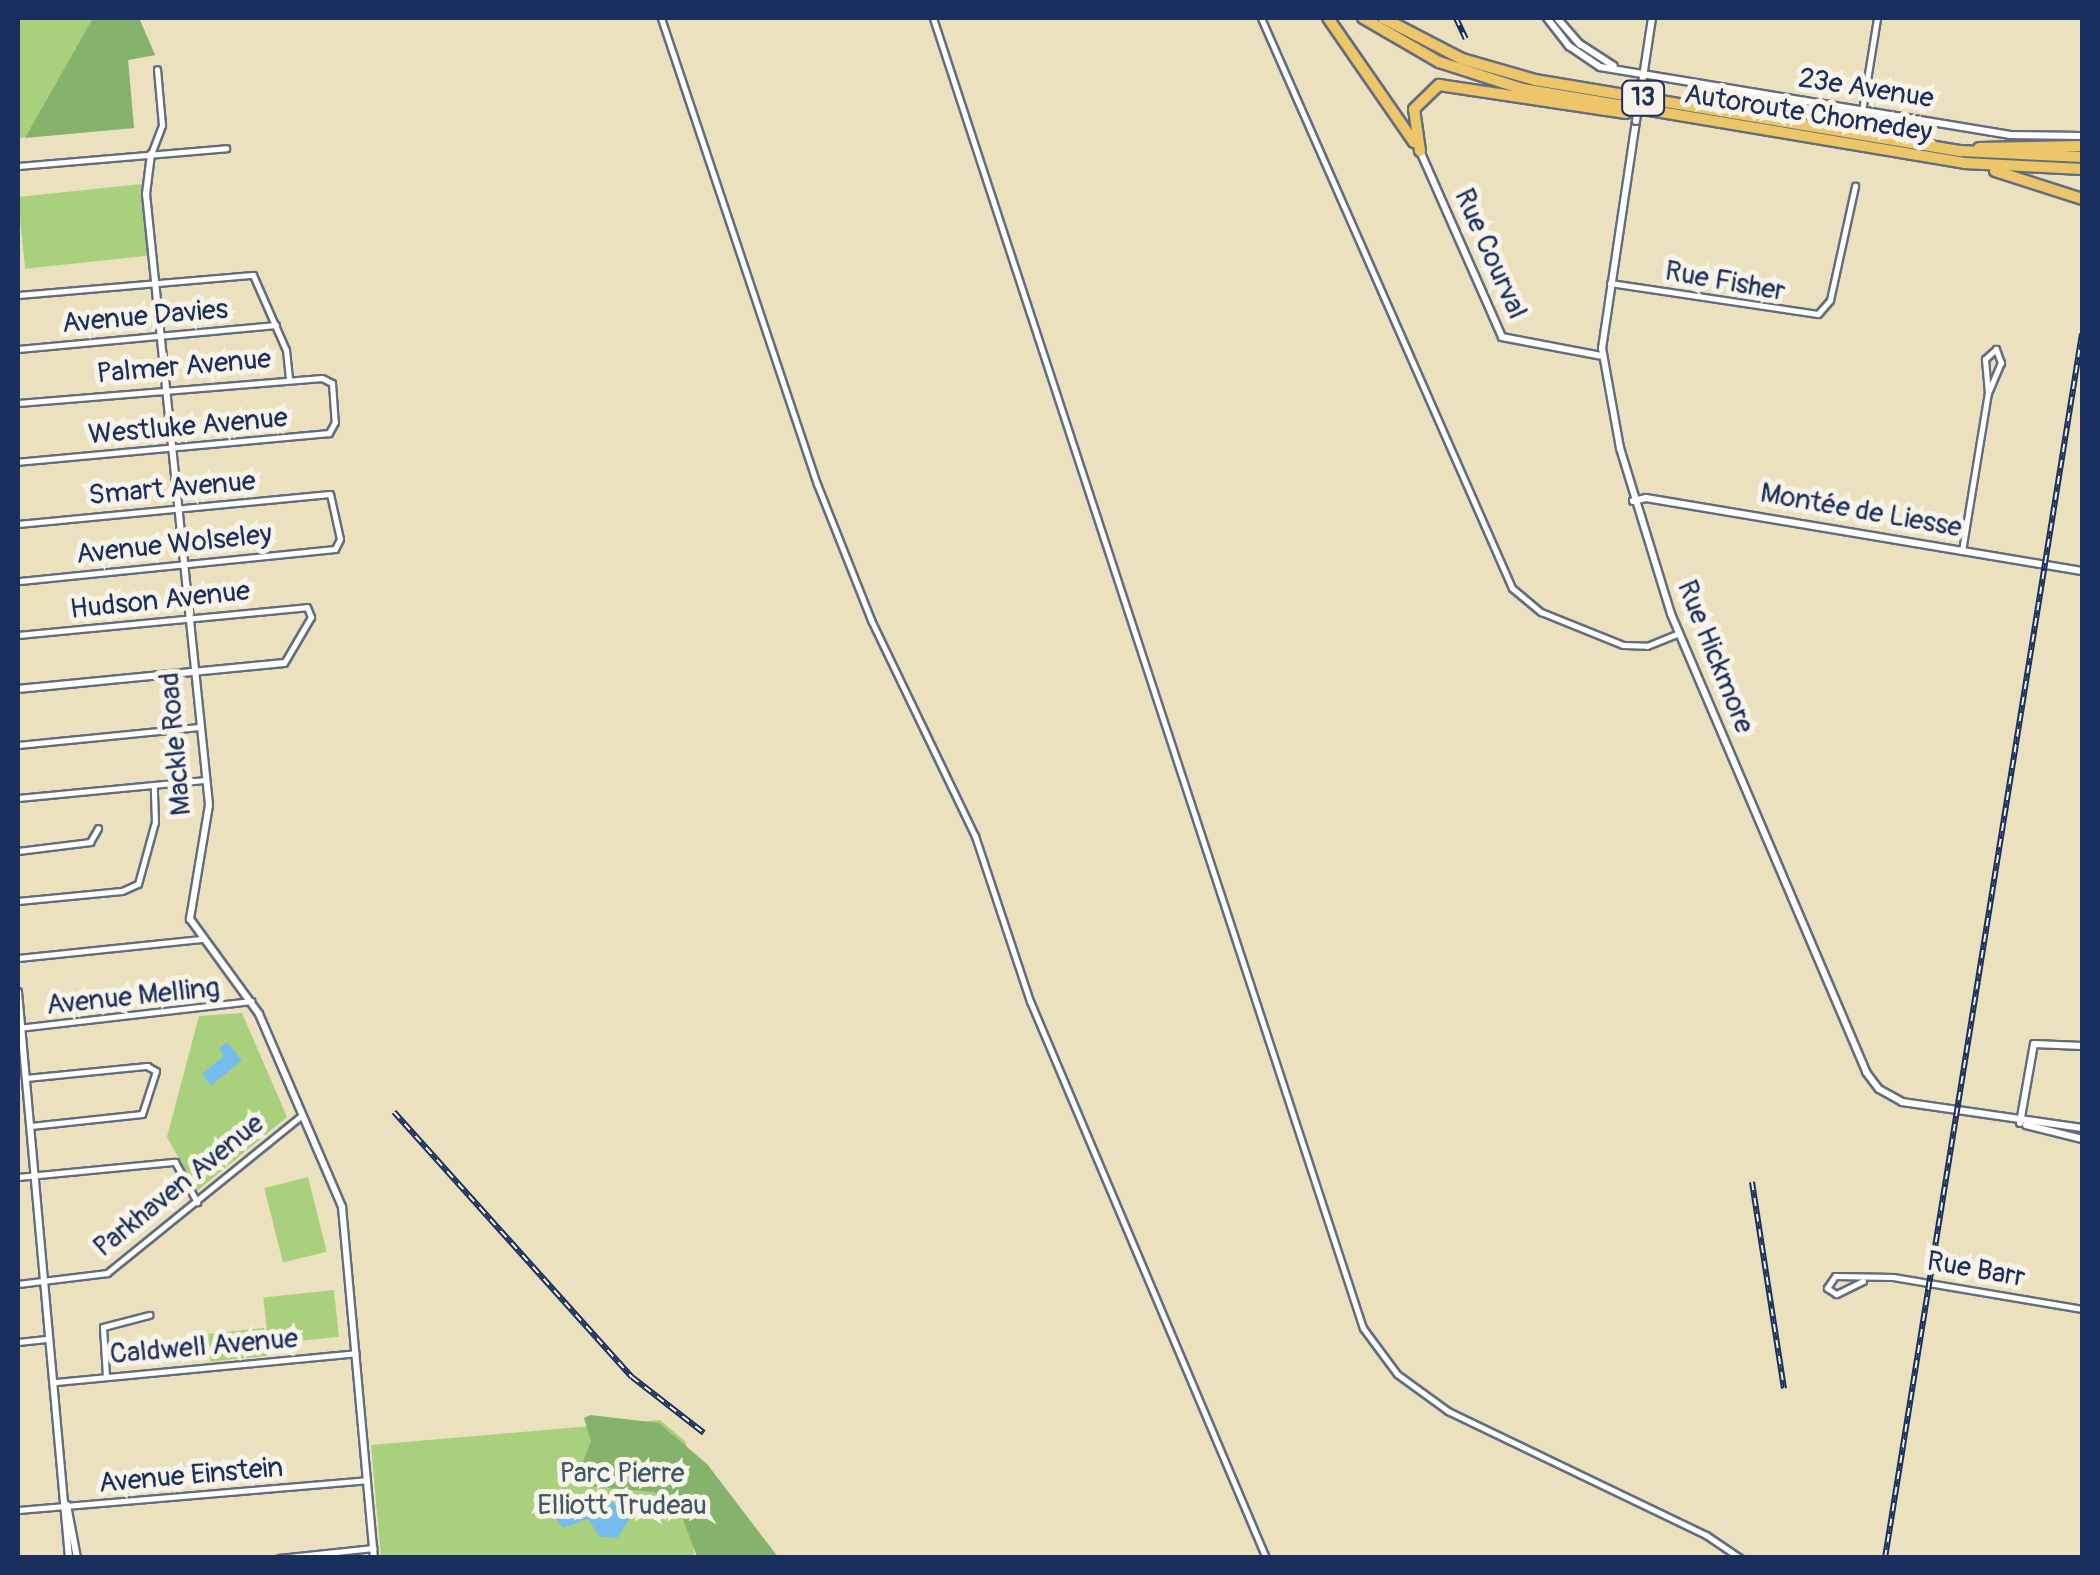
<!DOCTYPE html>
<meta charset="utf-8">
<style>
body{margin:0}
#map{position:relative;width:2100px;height:1575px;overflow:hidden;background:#ebe1bf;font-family:Pangolin,sans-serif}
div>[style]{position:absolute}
.green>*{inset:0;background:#a9d17d;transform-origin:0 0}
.forest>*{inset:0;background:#86b36c}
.water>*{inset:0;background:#74bded}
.roads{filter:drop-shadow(2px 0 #646d80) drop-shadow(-2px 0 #646d80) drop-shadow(0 2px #646d80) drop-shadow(0 -2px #646d80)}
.minor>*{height:5px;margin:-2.5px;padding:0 2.5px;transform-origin:2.5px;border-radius:2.5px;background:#fff}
.tertiary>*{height:6px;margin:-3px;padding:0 3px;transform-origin:3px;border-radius:3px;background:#fff}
.motorway>*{height:10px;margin:-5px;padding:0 5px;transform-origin:5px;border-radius:5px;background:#ecc669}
.rail>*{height:6px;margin-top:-3px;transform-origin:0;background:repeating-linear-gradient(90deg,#f7f3e8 0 8px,#1b2f5e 0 16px);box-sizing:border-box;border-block:2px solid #1b2f5e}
.bridges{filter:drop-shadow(2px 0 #646d80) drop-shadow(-2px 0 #646d80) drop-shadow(0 2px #646d80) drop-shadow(0 -2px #646d80)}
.tertiary-bridge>*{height:6px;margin:-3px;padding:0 3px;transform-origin:3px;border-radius:3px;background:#fff}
span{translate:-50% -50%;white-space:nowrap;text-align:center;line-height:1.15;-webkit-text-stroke:10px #f7f3e8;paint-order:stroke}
.shield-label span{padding:2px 8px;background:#f7f3e8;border:2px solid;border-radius:8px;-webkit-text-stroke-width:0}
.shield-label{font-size:25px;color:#1b2f5e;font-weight:700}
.street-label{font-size:28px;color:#1b2f5e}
.park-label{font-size:28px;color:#3e5866}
.frame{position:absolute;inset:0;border:20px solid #1b2f5e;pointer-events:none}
</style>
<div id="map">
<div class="green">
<div style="clip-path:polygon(18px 18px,139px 18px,155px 55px,128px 60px,134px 128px,18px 138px)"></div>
<div style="left:142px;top:184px;width:72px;height:125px;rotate:84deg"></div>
<div style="clip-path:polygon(242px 1013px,287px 1117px,197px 1191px,167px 1137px,199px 1016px)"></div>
<div style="left:308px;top:1177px;width:77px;height:45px;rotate:76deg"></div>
<div style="left:334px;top:1290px;width:47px;height:71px;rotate:84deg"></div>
<div style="left:264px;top:1328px;width:28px;height:57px;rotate:84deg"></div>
<div style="clip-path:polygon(660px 1420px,686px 1442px,694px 1557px,381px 1557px,371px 1445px)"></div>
</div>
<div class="forest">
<div style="clip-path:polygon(93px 18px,139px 18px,155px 55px,128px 60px,134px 128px,25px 138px)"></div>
<div style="clip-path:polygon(590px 1415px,659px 1423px,707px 1464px,778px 1557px,697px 1557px,682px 1517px,654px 1492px,589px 1486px,582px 1464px,591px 1441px,584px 1418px)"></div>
</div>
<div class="water">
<div style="clip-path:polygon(227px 1042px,242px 1060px,211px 1086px,202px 1074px,224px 1056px,219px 1049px)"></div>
<div style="clip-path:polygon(610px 1499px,629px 1520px,617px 1538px,600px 1537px,588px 1519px,563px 1528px,554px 1516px,563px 1504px,590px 1511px)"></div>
</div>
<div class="roads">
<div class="minor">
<div style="left:661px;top:18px;width:491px;rotate:71.5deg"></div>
<div style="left:817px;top:484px;width:146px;rotate:68.3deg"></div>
<div style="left:871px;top:620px;width:240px;rotate:64.3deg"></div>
<div style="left:975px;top:836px;width:174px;rotate:71.6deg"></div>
<div style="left:1030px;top:1001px;width:605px;rotate:67.04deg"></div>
<div style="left:933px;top:18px;width:1379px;rotate:71.83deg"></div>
<div style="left:1363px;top:1328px;width:57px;rotate:53.5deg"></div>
<div style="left:1397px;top:1374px;width:63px;rotate:36deg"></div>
<div style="left:1448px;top:1411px;width:286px;rotate:25.7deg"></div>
<div style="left:1706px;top:1535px;width:41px;rotate:34.1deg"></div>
<div style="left:1261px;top:18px;width:623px;rotate:66.23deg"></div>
<div style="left:1512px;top:588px;width:38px;rotate:40deg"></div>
<div style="left:1541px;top:612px;width:88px;rotate:21.9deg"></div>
<div style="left:1623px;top:645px;width:24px;rotate:2deg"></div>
<div style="left:1647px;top:646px;width:35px;rotate:-22deg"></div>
<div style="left:1862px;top:111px;width:94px;rotate:-80.8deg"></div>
<div style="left:151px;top:154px;width:31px;rotate:-69deg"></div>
<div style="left:162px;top:125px;width:56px;rotate:-95.1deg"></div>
<div style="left:18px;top:166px;width:209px;rotate:-4.9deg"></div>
<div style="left:1610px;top:283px;width:210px;rotate:8.5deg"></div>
<div style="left:1818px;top:314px;width:18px;rotate:-49deg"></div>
<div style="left:1830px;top:300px;width:117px;rotate:-77.6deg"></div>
<div style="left:18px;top:295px;width:236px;rotate:-4.9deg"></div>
<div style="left:253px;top:275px;width:82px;rotate:66.3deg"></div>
<div style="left:286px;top:350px;width:28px;rotate:84deg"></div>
<div style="left:18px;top:349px;width:259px;rotate:-5.3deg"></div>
<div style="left:18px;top:403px;width:305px;rotate:-4.7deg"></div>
<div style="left:322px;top:378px;width:11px;rotate:27deg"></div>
<div style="left:332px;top:383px;width:39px;rotate:86deg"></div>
<div style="left:335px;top:422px;width:13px;rotate:119deg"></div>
<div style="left:329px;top:433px;width:312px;rotate:174.7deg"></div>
<div style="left:18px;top:524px;width:313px;rotate:-5.5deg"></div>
<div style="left:330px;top:494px;width:46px;rotate:77.5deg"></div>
<div style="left:340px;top:539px;width:11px;rotate:117deg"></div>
<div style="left:335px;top:549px;width:319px;rotate:174.2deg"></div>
<div style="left:1962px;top:551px;width:160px;rotate:-80.7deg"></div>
<div style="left:1988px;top:393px;width:33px;rotate:-67deg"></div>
<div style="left:2001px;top:363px;width:15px;rotate:-110deg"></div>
<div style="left:1996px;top:349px;width:15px;rotate:138deg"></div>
<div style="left:1985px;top:359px;width:34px;rotate:85deg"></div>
<div style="left:18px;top:635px;width:290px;rotate:-5.5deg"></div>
<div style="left:307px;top:607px;width:11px;rotate:68deg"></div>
<div style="left:311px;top:617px;width:53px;rotate:120.4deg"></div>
<div style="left:18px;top:745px;width:182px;rotate:-5.7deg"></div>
<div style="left:18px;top:798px;width:189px;rotate:-5.5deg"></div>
<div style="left:18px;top:851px;width:73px;rotate:-7.1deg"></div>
<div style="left:90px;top:842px;width:16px;rotate:-60deg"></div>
<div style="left:18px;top:901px;width:104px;rotate:-5.5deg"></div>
<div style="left:122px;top:891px;width:17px;rotate:-24deg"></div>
<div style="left:138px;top:884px;width:64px;rotate:-74.7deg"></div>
<div style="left:155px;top:822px;width:37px;rotate:-92deg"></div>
<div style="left:18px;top:958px;width:184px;rotate:-5.9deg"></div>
<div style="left:18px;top:1028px;width:235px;rotate:-6.6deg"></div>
<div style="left:26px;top:1078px;width:122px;rotate:-5.7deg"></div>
<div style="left:147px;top:1066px;width:10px;rotate:29deg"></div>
<div style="left:156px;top:1071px;width:45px;rotate:108deg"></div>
<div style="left:142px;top:1114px;width:112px;rotate:173.8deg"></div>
<div style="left:18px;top:1177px;width:158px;rotate:-5.5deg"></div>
<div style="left:175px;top:1162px;width:46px;rotate:61.2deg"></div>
<div style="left:1863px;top:1281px;width:30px;rotate:154deg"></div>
<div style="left:1836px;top:1294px;width:11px;rotate:-146deg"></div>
<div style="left:1827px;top:1288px;width:14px;rotate:-56deg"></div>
<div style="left:1835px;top:1276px;width:58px;rotate:1deg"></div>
<div style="left:1893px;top:1277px;width:192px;rotate:9.6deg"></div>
<div style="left:18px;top:1284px;width:90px;rotate:-7deg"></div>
<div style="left:107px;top:1273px;width:251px;rotate:-39deg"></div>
<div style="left:18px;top:1342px;width:31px;rotate:-6deg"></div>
<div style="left:106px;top:1376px;width:49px;rotate:-93.5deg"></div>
<div style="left:103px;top:1327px;width:48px;rotate:-14.6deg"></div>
<div style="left:56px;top:1382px;width:301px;rotate:-5.5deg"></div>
<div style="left:18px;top:1510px;width:350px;rotate:-4.9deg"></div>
<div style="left:279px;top:1558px;width:95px;rotate:-6.1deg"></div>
</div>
<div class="tertiary">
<div style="left:1547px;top:18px;width:36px;rotate:52deg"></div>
<div style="left:1569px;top:46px;width:37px;rotate:34deg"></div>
<div style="left:1600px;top:67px;width:416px;rotate:9.4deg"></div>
<div style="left:2010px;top:135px;width:72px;rotate:0.8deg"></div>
<div style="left:1557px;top:18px;width:35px;rotate:49deg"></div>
<div style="left:1580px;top:44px;width:40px;rotate:32.9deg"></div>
<div style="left:1641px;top:90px;width:73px;rotate:-81.3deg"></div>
<div style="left:1636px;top:121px;width:230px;rotate:98.5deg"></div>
<div style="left:1602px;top:348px;width:102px;rotate:79.8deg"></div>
<div style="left:1620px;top:448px;width:174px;rotate:72.9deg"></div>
<div style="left:1671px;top:614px;width:498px;rotate:66.9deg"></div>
<div style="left:1866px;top:1072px;width:21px;rotate:53deg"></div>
<div style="left:1879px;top:1089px;width:26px;rotate:29deg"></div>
<div style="left:1902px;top:1102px;width:182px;rotate:8.2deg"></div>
<div style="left:1420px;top:151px;width:203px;rotate:66.2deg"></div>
<div style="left:1502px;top:337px;width:102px;rotate:10.8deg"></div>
<div style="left:151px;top:154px;width:40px;rotate:97.1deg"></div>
<div style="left:146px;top:194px;width:614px;rotate:84.11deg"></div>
<div style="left:209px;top:805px;width:116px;rotate:99.5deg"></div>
<div style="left:190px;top:919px;width:117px;rotate:54deg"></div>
<div style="left:259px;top:1014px;width:210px;rotate:66.7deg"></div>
<div style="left:342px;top:1207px;width:352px;rotate:84.8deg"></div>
<div style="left:1633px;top:501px;width:13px;rotate:-13deg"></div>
<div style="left:1646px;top:498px;width:442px;rotate:9.5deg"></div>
<div style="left:18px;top:689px;width:267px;rotate:-5.6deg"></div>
<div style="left:18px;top:992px;width:568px;rotate:84.85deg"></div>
<div style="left:2020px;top:1123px;width:80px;rotate:-80deg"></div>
<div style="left:2034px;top:1044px;width:48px;rotate:2.4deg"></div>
<div style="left:2026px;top:1125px;width:58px;rotate:14deg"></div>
<div style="left:67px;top:1505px;width:54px;rotate:79.3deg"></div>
</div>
<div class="motorway">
<div style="left:1328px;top:18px;width:151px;rotate:55.3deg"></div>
<div style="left:1363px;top:18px;width:88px;rotate:30.1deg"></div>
<div style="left:1439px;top:62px;width:88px;rotate:17.8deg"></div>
<div style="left:1523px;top:89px;width:447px;rotate:9.5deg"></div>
<div style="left:1964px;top:163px;width:118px;rotate:2.9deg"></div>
<div style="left:1383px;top:18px;width:89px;rotate:27.4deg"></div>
<div style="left:1462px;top:59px;width:76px;rotate:16deg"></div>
<div style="left:1535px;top:80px;width:432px;rotate:9.5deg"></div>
<div style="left:1961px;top:151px;width:121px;rotate:2.8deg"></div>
<div style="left:1979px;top:148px;width:103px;rotate:-1.1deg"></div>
<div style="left:1420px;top:151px;width:42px;rotate:-98.1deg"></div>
<div style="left:1414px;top:109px;width:35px;rotate:-44deg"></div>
<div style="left:1439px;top:85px;width:189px;rotate:8.5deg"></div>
<div style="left:1995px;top:171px;width:91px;rotate:17.8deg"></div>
</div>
</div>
<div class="rail">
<div style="left:1456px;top:18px;width:23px;rotate:65deg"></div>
<div style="left:394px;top:1112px;width:356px;rotate:48.1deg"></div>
<div style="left:632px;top:1377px;width:91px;rotate:37.9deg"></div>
<div style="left:1752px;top:1182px;width:209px;rotate:81.2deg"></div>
<div style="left:1885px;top:1558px;width:1240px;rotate:-80.86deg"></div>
</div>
<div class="bridges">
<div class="tertiary-bridge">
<div style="left:1636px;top:121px;width:31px;rotate:-81deg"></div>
</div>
</div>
<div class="shield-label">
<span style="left:1643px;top:98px">13</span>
</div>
<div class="street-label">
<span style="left:1866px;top:89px;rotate:9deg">23e Avenue</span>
<span style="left:1808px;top:114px;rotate:9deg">Autoroute Chomedey</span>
<span style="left:1490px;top:254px;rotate:66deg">Rue Courval</span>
<span style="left:1725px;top:282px;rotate:10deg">Rue Fisher</span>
<span style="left:145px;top:317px;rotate:-5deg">Avenue Davies</span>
<span style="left:184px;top:367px;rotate:-5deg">Palmer Avenue</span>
<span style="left:188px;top:427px;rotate:-5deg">Westluke Avenue</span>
<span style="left:172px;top:489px;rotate:-5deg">Smart Avenue</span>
<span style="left:1861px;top:511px;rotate:10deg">Montée de Liesse</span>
<span style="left:174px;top:545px;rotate:-6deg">Avenue Wolseley</span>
<span style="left:160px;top:601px;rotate:-6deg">Hudson Avenue</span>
<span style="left:1715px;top:657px;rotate:68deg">Rue Hickmore</span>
<span style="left:176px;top:744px;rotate:-95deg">Mackle Road</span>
<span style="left:133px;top:997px;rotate:-6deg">Avenue Melling</span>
<span style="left:179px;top:1186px;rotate:-39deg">Parkhaven Avenue</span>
<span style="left:1976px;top:1270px;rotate:10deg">Rue Barr</span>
<span style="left:204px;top:1347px;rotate:-5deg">Caldwell Avenue</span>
<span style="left:191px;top:1476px;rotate:-5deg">Avenue Einstein</span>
</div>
<div class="park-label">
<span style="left:622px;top:1490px">Parc Pierre<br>Elliott Trudeau</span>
</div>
<div class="frame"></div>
</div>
